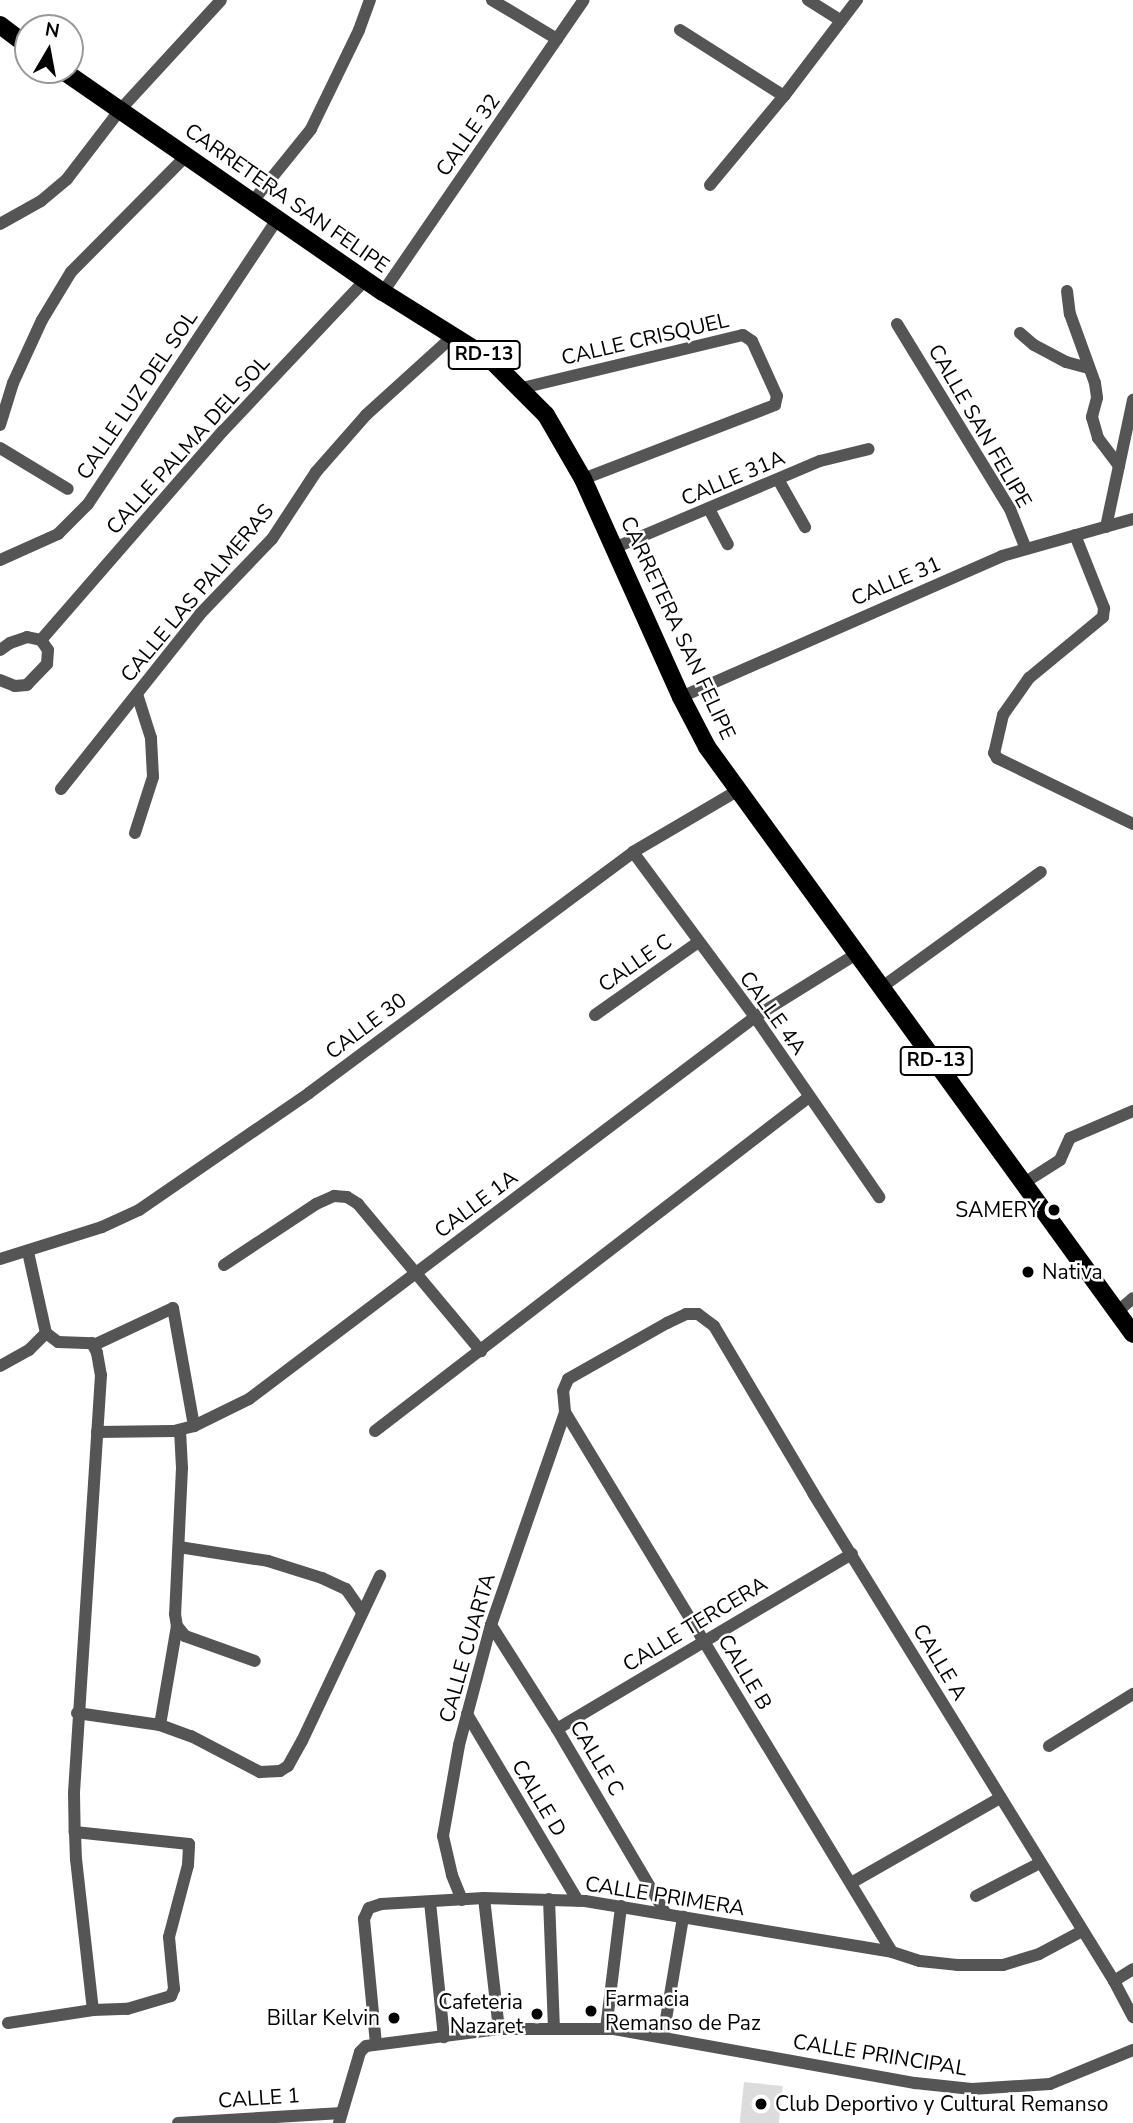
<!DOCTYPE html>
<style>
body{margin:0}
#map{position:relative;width:1133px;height:2123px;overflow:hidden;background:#fff;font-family:"Nunito Sans",sans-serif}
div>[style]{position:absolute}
.green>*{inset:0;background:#dcdcdc;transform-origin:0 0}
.minor>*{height:12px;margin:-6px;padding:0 6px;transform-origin:6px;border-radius:6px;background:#555}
.primary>*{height:18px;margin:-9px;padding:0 9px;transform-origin:9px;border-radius:9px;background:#000}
.dots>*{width:19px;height:19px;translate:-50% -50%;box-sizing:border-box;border:4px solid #fff;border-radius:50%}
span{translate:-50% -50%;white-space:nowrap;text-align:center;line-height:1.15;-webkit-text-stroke:5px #fff;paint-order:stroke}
.shield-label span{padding:2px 5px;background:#fff;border:2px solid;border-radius:5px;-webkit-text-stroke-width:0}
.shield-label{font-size:19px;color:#000;font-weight:700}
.street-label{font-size:21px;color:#000}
.poi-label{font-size:21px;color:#000}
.right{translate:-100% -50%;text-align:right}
.left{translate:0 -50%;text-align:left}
.north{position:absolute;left:14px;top:14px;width:70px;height:70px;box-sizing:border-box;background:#fff;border:2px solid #999;border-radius:50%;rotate:10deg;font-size:19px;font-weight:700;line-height:28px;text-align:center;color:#000}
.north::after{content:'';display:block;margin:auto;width:24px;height:32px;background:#000;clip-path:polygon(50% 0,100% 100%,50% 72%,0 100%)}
</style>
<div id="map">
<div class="green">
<div style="left:744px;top:2082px;width:39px;height:41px;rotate:6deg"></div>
</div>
<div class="minor">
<div style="left:492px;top:0;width:76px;rotate:31deg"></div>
<div style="left:808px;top:0;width:39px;rotate:32deg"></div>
<div style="left:680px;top:30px;width:123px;rotate:32.4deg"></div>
<div style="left:710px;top:185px;width:116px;rotate:-50.3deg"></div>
<div style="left:784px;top:96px;width:121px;rotate:-52.8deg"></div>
<div style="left:253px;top:201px;width:92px;rotate:-51.1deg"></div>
<div style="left:311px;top:129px;width:110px;rotate:-64.1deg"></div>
<div style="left:359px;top:30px;width:32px;rotate:-70deg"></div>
<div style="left:0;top:224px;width:47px;rotate:-29.3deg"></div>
<div style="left:41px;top:201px;width:34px;rotate:-40deg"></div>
<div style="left:67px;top:179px;width:87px;rotate:-52.5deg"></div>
<div style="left:120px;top:110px;width:149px;rotate:-47.4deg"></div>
<div style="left:1067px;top:291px;width:23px;rotate:83deg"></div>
<div style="left:1070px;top:314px;width:73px;rotate:70.1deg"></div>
<div style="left:1095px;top:383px;width:15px;rotate:82deg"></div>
<div style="left:1097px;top:398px;width:20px;rotate:105deg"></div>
<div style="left:1092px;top:417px;width:22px;rotate:74deg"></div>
<div style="left:1098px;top:438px;width:35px;rotate:53deg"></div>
<div style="left:383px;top:292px;width:354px;rotate:-55.5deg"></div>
<div style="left:897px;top:324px;width:217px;rotate:58.6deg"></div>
<div style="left:1010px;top:509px;width:43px;rotate:68.2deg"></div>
<div style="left:1020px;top:333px;width:18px;rotate:41deg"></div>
<div style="left:1034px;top:345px;width:36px;rotate:28deg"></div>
<div style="left:1066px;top:362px;width:24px;rotate:15deg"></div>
<div style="left:522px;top:388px;width:227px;rotate:-13.5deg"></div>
<div style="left:743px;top:335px;width:11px;rotate:34deg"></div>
<div style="left:752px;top:341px;width:60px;rotate:65.6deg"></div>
<div style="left:777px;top:396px;width:9px;rotate:103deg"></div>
<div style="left:775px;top:405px;width:206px;rotate:158.9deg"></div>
<div style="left:0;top:425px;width:44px;rotate:-72.8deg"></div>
<div style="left:13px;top:383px;width:69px;rotate:-65.3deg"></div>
<div style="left:42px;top:320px;width:56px;rotate:-58.9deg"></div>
<div style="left:71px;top:272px;width:163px;rotate:-45.2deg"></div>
<div style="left:0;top:448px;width:79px;rotate:31.1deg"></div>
<div style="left:779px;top:481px;width:53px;rotate:60.5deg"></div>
<div style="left:709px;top:509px;width:40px;rotate:62deg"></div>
<div style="left:1106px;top:527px;width:130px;rotate:-78deg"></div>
<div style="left:1075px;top:535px;width:79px;rotate:68.3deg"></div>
<div style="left:1104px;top:608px;width:9px;rotate:96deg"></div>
<div style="left:1103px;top:617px;width:96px;rotate:140.5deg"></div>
<div style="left:1029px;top:678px;width:45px;rotate:125.1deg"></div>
<div style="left:1003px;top:715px;width:39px;rotate:103deg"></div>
<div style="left:994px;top:753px;width:6px;rotate:59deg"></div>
<div style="left:997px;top:758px;width:151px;rotate:25.9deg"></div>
<div style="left:614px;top:548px;width:224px;rotate:-22.9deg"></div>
<div style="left:820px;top:461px;width:50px;rotate:-13.8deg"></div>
<div style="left:0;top:560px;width:64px;rotate:-24.1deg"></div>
<div style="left:58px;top:534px;width:42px;rotate:-45deg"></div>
<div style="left:88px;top:504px;width:342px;rotate:-56.4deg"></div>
<div style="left:41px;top:640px;width:277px;rotate:-49deg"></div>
<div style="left:223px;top:431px;width:209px;rotate:-46.7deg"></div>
<div style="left:0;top:650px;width:12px;rotate:-35deg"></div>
<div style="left:10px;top:643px;width:18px;rotate:-19deg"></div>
<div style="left:27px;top:637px;width:14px;rotate:12deg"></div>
<div style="left:41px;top:640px;width:12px;rotate:55deg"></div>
<div style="left:48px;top:650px;width:14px;rotate:94deg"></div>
<div style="left:47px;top:664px;width:29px;rotate:134deg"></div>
<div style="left:27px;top:685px;width:12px;rotate:175deg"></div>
<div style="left:15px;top:686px;width:16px;rotate:-158deg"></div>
<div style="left:681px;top:697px;width:351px;rotate:-23.7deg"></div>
<div style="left:1002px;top:556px;width:136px;rotate:-15.8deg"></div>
<div style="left:61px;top:789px;width:223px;rotate:-51.5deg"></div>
<div style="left:200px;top:614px;width:104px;rotate:-46.2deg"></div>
<div style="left:272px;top:539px;width:80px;rotate:-56.7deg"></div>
<div style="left:316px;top:472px;width:76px;rotate:-48.7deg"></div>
<div style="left:366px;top:415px;width:118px;rotate:-42.2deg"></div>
<div style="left:135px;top:833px;width:59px;rotate:-72.2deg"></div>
<div style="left:153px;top:777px;width:39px;rotate:-93deg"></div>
<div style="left:151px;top:738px;width:46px;rotate:-107.7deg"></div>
<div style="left:633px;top:852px;width:205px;rotate:53.5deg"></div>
<div style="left:755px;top:1017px;width:219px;rotate:55.4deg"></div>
<div style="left:882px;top:987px;width:196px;rotate:-35.9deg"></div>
<div style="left:595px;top:1015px;width:125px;rotate:-35.2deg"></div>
<div style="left:1024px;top:1183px;width:43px;rotate:-32.6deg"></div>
<div style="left:1060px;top:1160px;width:24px;rotate:-66deg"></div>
<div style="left:1070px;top:1138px;width:69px;rotate:-23.2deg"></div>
<div style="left:28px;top:1252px;width:83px;rotate:77.5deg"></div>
<div style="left:46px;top:1333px;width:15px;rotate:37deg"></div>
<div style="left:58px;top:1342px;width:34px;rotate:2deg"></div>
<div style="left:92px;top:1343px;width:11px;rotate:63deg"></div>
<div style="left:97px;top:1353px;width:22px;rotate:80deg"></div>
<div style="left:101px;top:1375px;width:419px;rotate:93.7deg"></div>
<div style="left:74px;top:1793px;width:39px;rotate:89deg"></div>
<div style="left:75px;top:1832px;width:27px;rotate:88deg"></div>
<div style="left:76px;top:1859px;width:152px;rotate:83.6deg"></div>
<div style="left:93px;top:2010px;width:34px;rotate:-2deg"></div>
<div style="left:127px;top:2009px;width:46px;rotate:-16.5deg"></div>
<div style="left:171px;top:1996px;width:8px;rotate:-67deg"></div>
<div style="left:174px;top:1989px;width:52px;rotate:-95.5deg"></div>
<div style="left:169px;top:1937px;width:74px;rotate:-75.2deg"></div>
<div style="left:188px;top:1865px;width:21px;rotate:-87deg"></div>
<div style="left:189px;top:1844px;width:115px;rotate:-174deg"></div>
<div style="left:0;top:1259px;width:107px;rotate:-17.4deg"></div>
<div style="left:102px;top:1227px;width:41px;rotate:-24.7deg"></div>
<div style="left:139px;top:1210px;width:206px;rotate:-34.5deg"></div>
<div style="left:309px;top:1093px;width:404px;rotate:-36.6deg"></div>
<div style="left:633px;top:852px;width:121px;rotate:-30.4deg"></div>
<div style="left:224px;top:1265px;width:110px;rotate:-33.5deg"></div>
<div style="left:316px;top:1204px;width:20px;rotate:-24deg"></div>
<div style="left:334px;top:1196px;width:13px;rotate:4deg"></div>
<div style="left:347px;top:1197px;width:13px;rotate:32deg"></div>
<div style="left:358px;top:1204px;width:192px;rotate:50.1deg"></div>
<div style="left:1117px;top:1312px;width:21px;rotate:-41deg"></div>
<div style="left:94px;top:1345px;width:87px;rotate:-25.1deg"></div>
<div style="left:173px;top:1308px;width:120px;rotate:79.9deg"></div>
<div style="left:0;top:1366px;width:33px;rotate:-29deg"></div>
<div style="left:29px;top:1350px;width:24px;rotate:-45deg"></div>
<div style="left:565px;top:1412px;width:631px;rotate:58.8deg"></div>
<div style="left:180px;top:1430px;width:38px;rotate:87deg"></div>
<div style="left:182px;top:1468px;width:146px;rotate:92.7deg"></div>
<div style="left:175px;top:1614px;width:12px;rotate:81deg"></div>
<div style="left:177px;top:1626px;width:13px;rotate:51deg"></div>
<div style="left:185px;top:1636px;width:74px;rotate:19.7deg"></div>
<div style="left:375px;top:1431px;width:548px;rotate:-37.58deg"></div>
<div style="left:97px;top:1432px;width:77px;rotate:-0.7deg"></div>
<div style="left:174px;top:1431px;width:21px;rotate:-14deg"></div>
<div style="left:194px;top:1426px;width:61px;rotate:-26.1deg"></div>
<div style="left:249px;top:1399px;width:634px;rotate:-37.05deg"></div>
<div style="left:755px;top:1017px;width:121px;rotate:-31.9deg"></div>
<div style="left:179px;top:1547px;width:90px;rotate:8.9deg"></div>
<div style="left:268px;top:1561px;width:57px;rotate:17.5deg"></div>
<div style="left:322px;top:1578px;width:26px;rotate:25deg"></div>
<div style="left:346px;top:1589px;width:28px;rotate:55deg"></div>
<div style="left:491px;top:1625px;width:123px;rotate:57.6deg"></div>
<div style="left:557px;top:1729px;width:215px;rotate:59.5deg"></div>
<div style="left:77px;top:1713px;width:84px;rotate:8.2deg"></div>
<div style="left:160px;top:1725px;width:33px;rotate:20deg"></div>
<div style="left:191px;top:1736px;width:78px;rotate:27.6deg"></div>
<div style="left:260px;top:1772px;width:20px;rotate:-3deg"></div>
<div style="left:280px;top:1771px;width:9px;rotate:-32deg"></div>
<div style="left:288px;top:1766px;width:29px;rotate:-61deg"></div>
<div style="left:302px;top:1741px;width:183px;rotate:-64.7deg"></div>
<div style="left:467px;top:1714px;width:217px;rotate:59.3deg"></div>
<div style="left:160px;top:1725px;width:100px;rotate:-80.3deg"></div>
<div style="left:557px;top:1729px;width:343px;rotate:-30.7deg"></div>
<div style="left:1049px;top:1746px;width:99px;rotate:-31.8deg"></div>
<div style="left:851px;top:1883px;width:172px;rotate:-29.7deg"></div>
<div style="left:976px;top:1896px;width:72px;rotate:-27.3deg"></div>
<div style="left:484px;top:1898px;width:132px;rotate:83.5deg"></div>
<div style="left:549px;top:1899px;width:130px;rotate:87.8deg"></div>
<div style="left:462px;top:1900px;width:27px;rotate:-112deg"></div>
<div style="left:452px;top:1875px;width:40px;rotate:-103deg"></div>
<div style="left:443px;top:1836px;width:92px;rotate:-80deg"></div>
<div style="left:459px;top:1745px;width:124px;rotate:-75.1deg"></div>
<div style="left:491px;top:1625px;width:225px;rotate:-70.8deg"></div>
<div style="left:565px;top:1412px;width:21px;rotate:-95deg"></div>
<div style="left:563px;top:1391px;width:13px;rotate:-67deg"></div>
<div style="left:568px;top:1379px;width:114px;rotate:-29.5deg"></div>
<div style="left:667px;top:1323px;width:21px;rotate:-25deg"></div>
<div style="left:686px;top:1314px;width:12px"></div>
<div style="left:698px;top:1314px;width:20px;rotate:37deg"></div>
<div style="left:714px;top:1326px;width:194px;rotate:59.3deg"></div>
<div style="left:813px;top:1493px;width:573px;rotate:58.33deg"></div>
<div style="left:1114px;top:1981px;width:41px;rotate:62.2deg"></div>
<div style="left:430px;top:1902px;width:136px;rotate:84.1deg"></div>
<div style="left:1114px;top:1981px;width:22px;rotate:-32deg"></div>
<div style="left:8px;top:2023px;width:86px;rotate:-8.7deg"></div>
<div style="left:606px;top:2029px;width:124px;rotate:-83deg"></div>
<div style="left:663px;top:2037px;width:122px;rotate:-80.5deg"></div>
<div style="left:376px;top:2044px;width:126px;rotate:-95.5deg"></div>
<div style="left:364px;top:1919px;width:12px;rotate:-66deg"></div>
<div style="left:369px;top:1908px;width:13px;rotate:-18deg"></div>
<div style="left:381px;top:1904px;width:103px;rotate:-3.3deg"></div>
<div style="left:484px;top:1898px;width:101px;rotate:1.7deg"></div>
<div style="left:585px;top:1901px;width:311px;rotate:9.4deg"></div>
<div style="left:892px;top:1952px;width:29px;rotate:18deg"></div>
<div style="left:920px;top:1961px;width:37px;rotate:6deg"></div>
<div style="left:957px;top:1965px;width:46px"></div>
<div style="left:1003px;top:1965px;width:38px;rotate:-17deg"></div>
<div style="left:1039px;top:1954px;width:49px;rotate:-28.1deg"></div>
<div style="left:178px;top:2123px;width:164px;rotate:-3.5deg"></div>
<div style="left:339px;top:2123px;width:74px;rotate:-73.5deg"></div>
<div style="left:360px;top:2052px;width:8px;rotate:-45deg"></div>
<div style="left:366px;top:2046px;width:134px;rotate:-7.3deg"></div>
<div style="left:499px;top:2029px;width:115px"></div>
<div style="left:614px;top:2029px;width:306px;rotate:10.2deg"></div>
<div style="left:915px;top:2083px;width:57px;rotate:6deg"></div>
<div style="left:972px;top:2089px;width:78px;rotate:-3.7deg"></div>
<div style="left:1050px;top:2084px;width:90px;rotate:-22.3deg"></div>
</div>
<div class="primary">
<div style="left:0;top:25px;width:35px;rotate:37deg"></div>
<div style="left:62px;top:70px;width:390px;rotate:34.7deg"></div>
<div style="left:383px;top:292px;width:126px;rotate:32.1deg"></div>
<div style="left:490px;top:359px;width:79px;rotate:45deg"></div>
<div style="left:546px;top:415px;width:74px;rotate:60deg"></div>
<div style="left:583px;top:479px;width:239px;rotate:65.8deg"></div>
<div style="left:681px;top:697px;width:56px;rotate:62.5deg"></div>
<div style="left:707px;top:747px;width:725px;rotate:54.03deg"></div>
</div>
<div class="dots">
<div style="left:1054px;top:1210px;background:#000"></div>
<div style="left:1028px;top:1272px;background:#000"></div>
<div style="left:591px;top:2011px;background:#000"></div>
<div style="left:537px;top:2014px;background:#000"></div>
<div style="left:394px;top:2018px;background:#000"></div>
<div style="left:761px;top:2104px;background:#000"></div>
</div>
<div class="shield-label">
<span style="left:484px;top:355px">RD-13</span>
<span style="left:936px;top:1061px">RD-13</span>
</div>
<div class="street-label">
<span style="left:468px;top:135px;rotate:-55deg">CALLE 32</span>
<span style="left:287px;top:198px;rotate:35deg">CARRETERA SAN FELIPE</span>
<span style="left:645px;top:339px;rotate:-13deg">CALLE CRISQUEL</span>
<span style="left:137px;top:395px;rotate:-56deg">CALLE LUZ DEL SOL</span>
<span style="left:980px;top:426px;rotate:60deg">CALLE SAN FELIPE</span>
<span style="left:188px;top:445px;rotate:-48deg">CALLE PALMA DEL SOL</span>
<span style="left:733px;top:478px;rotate:-23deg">CALLE 31A</span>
<span style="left:896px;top:581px;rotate:-23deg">CALLE 31</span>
<span style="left:197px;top:593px;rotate:-50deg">CALLE LAS PALMERAS</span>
<span style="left:678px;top:628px;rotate:65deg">CARRETERA SAN FELIPE</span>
<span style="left:635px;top:963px;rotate:-35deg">CALLE C</span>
<span style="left:773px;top:1013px;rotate:54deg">CALLE 4A</span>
<span style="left:366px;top:1026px;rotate:-37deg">CALLE 30</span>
<span style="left:476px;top:1204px;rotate:-37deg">CALLE 1A</span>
<span style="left:695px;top:1624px;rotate:-31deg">CALLE TERCERA</span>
<span style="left:467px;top:1648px;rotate:-74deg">CALLE CUARTA</span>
<span style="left:940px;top:1662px;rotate:59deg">CALLE A</span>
<span style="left:745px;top:1672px;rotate:59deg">CALLE B</span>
<span style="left:597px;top:1758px;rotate:59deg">CALLE C</span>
<span style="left:539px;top:1798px;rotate:59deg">CALLE D</span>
<span style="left:665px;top:1896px;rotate:9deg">CALLE PRIMERA</span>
<span style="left:880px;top:2055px;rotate:9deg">CALLE PRINCIPAL</span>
<span style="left:259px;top:2098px;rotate:-4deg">CALLE 1</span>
</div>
<div class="poi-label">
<span class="right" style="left:1040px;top:1210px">SAMERY</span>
<span class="left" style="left:1042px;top:1272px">Nativa</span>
<span class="left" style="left:605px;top:2011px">Farmacia<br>Remanso de Paz</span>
<span class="right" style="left:523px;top:2014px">Cafeteria<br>Nazaret</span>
<span class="right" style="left:380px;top:2018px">Billar Kelvin</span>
<span class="left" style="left:775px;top:2104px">Club Deportivo y Cultural Remanso</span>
</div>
<div class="north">N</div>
</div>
